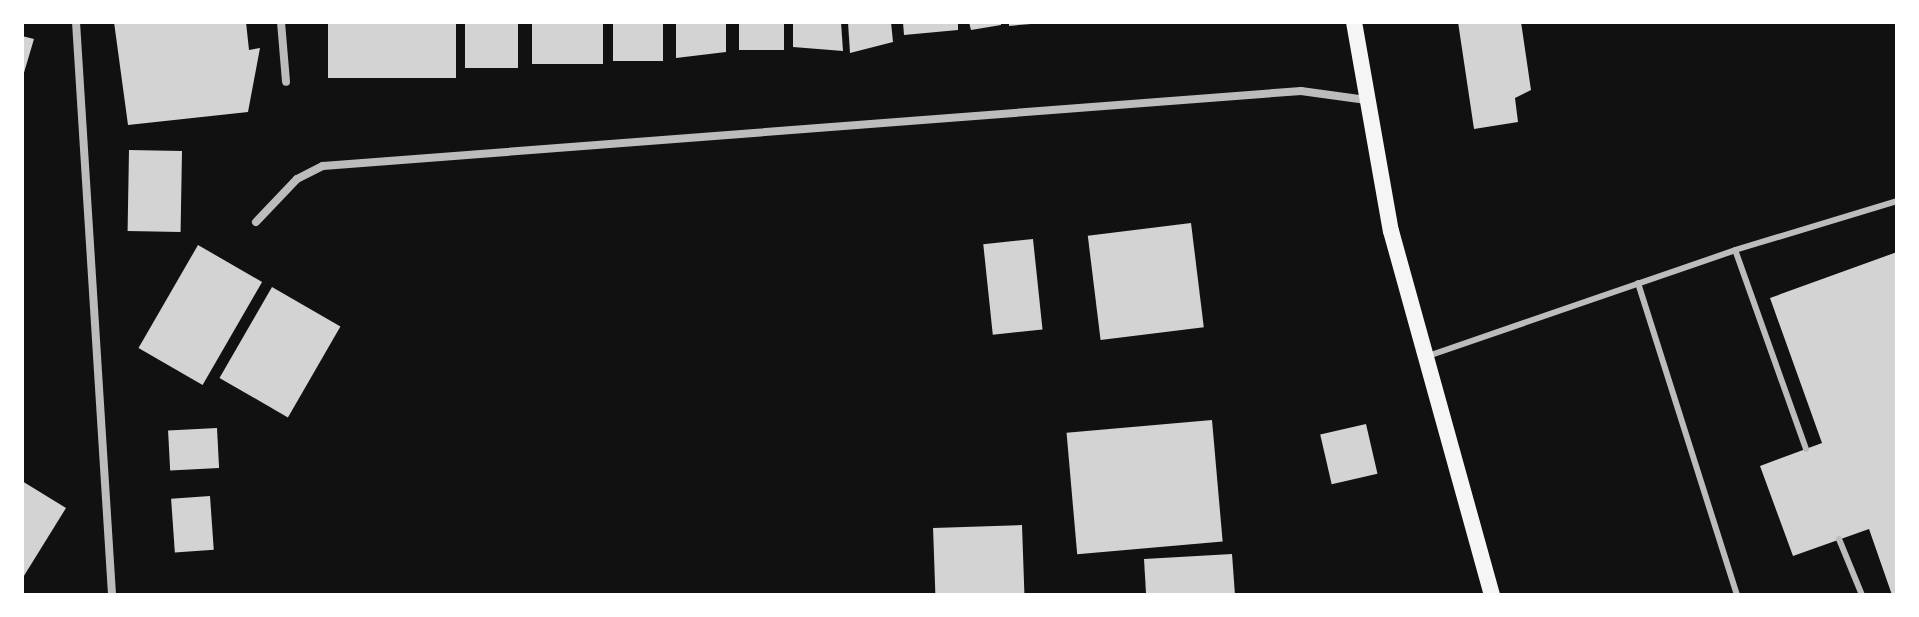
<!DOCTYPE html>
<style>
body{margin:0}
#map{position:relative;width:1919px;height:617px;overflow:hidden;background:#111;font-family:"Sofia Sans Condensed",sans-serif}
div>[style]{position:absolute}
.building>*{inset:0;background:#d3d3d3;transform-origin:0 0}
.service>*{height:6px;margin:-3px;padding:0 3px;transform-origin:3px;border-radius:3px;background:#bcbcbc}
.minor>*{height:8px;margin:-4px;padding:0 4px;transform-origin:4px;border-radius:4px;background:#bcbcbc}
.secondary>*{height:16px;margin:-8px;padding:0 8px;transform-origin:8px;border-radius:8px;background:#f5f5f5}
span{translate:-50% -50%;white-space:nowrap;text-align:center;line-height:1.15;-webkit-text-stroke:8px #fff;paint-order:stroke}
.frame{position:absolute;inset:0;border:24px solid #fff;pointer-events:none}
</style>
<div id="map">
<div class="building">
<div style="clip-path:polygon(114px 22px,246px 22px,249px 50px,260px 48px,248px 112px,128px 125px)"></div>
<div style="left:328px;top:22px;width:128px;height:56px"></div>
<div style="left:465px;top:22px;width:53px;height:46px"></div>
<div style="left:532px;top:22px;width:71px;height:42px"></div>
<div style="left:613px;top:22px;width:50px;height:39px"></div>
<div style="clip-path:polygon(676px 22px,726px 22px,726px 52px,676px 58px)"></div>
<div style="left:739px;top:22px;width:45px;height:28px"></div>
<div style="clip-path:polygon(793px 22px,841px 22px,843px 51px,793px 47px)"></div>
<div style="clip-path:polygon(848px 22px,891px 22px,893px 42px,850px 53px)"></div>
<div style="clip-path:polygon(903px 22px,958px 22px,958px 30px,904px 35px)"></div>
<div style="clip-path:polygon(969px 22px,1001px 22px,1001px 25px,971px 30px)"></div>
<div style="clip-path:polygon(1009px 22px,1031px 22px,1031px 24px,1009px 26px)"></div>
<div style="clip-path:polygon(1458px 22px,1521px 22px,1531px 90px,1515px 98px,1518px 122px,1474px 129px)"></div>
<div style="clip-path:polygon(22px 36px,34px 39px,23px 76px,22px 76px)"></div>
<div style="left:129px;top:150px;width:53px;height:81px;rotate:1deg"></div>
<div style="left:1191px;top:223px;width:105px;height:104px;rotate:83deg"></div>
<div style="left:1033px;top:239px;width:91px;height:50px;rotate:84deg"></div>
<div style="left:198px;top:245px;width:74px;height:119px;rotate:30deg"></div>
<div style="clip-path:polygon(1897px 252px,1897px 595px,1892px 595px,1869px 529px,1793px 556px,1760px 466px,1822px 443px,1770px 298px)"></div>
<div style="left:272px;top:287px;width:79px;height:105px;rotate:30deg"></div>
<div style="left:1212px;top:420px;width:122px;height:146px;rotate:85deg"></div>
<div style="left:1366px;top:424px;width:51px;height:47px;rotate:77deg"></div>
<div style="left:217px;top:428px;width:40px;height:49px;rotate:87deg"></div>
<div style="clip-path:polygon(22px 481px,66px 508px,22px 579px)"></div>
<div style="left:210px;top:496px;width:54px;height:39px;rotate:86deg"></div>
<div style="left:1022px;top:525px;width:70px;height:89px;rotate:88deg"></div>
<div style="clip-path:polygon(1232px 554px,1235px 595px,1146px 593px,1144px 559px)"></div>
</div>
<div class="service">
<div style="left:1638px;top:283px;width:327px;rotate:72.4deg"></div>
<div style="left:1428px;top:356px;width:325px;rotate:-19deg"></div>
<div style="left:1806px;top:449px;width:211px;rotate:-109.6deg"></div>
<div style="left:1735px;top:250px;width:169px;rotate:-16.8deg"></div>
<div style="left:1839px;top:539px;width:61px;rotate:67.7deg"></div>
</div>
<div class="minor">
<div style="left:76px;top:22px;width:574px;rotate:86.4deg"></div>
<div style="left:281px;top:22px;width:60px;rotate:85.2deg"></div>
<div style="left:256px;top:222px;width:59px;rotate:-46.4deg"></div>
<div style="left:297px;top:179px;width:29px;rotate:-27deg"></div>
<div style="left:323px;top:166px;width:981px;rotate:-4.39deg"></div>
<div style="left:1301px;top:91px;width:66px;rotate:7.9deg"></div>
</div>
<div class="secondary">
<div style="left:1354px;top:22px;width:212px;rotate:80deg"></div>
<div style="left:1391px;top:231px;width:378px;rotate:74.5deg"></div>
</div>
<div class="frame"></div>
</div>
